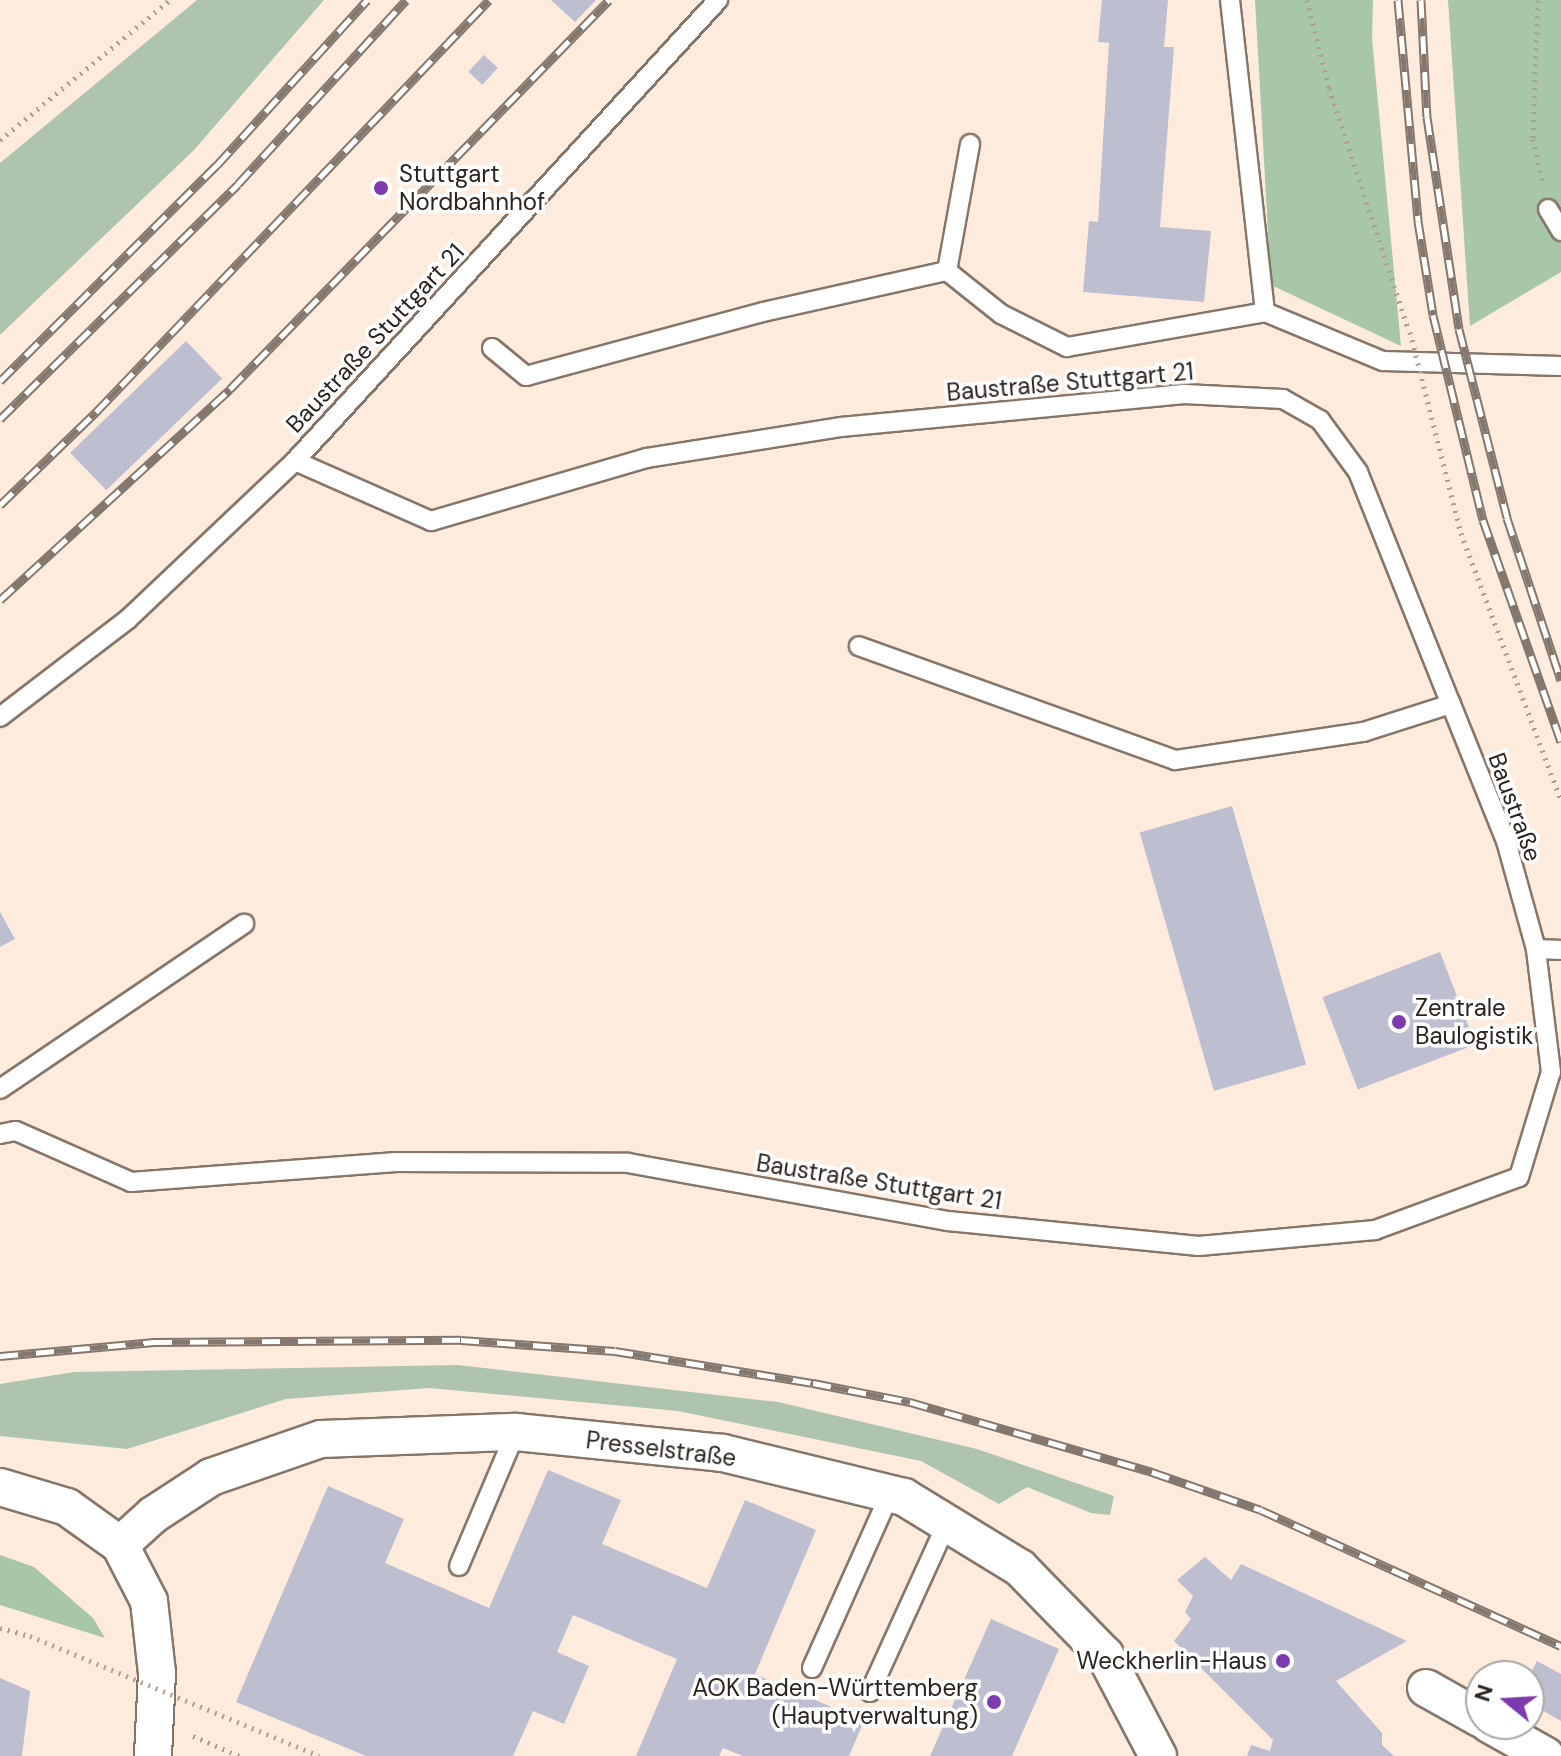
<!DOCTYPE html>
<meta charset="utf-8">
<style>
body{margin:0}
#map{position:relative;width:1561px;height:1756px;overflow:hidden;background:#fdebdd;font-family:"DM Sans",sans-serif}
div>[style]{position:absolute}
.green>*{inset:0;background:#afc4af}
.forest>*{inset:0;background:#a8c6a8}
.building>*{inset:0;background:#bebed1;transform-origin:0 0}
.path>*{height:5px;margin-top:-2.5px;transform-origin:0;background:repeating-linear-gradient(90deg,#ab9e93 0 2px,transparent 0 8px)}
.roads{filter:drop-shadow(2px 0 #86766a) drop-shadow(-2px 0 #86766a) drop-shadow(0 2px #86766a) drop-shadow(0 -2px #86766a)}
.lane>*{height:18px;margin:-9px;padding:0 9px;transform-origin:9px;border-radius:9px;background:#fff}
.street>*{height:36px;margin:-18px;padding:0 18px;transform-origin:18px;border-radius:18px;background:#fff}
.rail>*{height:9px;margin-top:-4.5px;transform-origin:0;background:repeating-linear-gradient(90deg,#fff 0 18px,#83776e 0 36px);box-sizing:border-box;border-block:2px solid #83776e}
.path-bridge>*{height:5px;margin-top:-2.5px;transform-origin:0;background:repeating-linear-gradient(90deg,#ab9e93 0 2px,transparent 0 8px)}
.dots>*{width:22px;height:22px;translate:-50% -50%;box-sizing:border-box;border:4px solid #fff;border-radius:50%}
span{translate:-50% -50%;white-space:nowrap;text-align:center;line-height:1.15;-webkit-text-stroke:7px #fff;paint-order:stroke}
.poi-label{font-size:24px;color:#2a231e}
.left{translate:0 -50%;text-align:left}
.right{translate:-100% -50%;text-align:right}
.street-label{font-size:24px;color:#2a231e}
.north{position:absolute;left:1465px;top:1660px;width:80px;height:80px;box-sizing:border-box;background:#fff;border:2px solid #aaa7a5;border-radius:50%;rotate:288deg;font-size:22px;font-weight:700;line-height:32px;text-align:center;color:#2a231e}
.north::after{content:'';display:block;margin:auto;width:28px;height:36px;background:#7e3baf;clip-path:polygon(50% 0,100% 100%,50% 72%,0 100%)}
</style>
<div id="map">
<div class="green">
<div style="clip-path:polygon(197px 0,324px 0,194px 150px,0 335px,0 163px)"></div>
<div style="clip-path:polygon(458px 1365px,778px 1402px,977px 1449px,1114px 1496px,1110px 1515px,1091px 1513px,1027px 1487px,999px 1504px,921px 1461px,678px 1411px,429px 1388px,286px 1399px,127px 1449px,0 1436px,0 1384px,74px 1372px)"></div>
</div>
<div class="forest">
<div style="clip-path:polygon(1255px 0,1373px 0,1372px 39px,1401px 346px,1271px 285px)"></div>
<div style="clip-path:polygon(1448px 0,1561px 0,1561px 272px,1470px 326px)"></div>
<div style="clip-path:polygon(0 1555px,34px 1567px,93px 1618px,105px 1638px,0 1605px)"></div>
</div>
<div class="building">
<div style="clip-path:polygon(551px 0,596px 0,575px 22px)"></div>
<div style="clip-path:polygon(1102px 0,1168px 0,1164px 47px,1174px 47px,1160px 227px,1211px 231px,1204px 302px,1083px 292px,1089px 221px,1098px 222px,1109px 43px,1098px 42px)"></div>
<div style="left:484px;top:55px;width:19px;height:23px;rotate:43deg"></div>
<div style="left:186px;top:341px;width:52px;height:161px;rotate:46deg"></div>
<div style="left:1232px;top:806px;width:269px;height:96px;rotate:74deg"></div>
<div style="clip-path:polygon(0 912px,15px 939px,0 947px)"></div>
<div style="left:1440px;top:952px;width:99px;height:126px;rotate:69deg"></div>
<div style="clip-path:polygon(548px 1470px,621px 1500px,602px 1544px,707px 1588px,745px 1500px,816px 1530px,755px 1674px,864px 1721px,849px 1756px,743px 1756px,723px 1748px,719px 1756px,636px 1756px,677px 1659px,573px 1615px,557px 1652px,589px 1666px,564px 1724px,533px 1711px,513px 1756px,366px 1756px,236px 1702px,328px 1486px,404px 1519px,385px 1563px,489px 1608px)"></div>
<div style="clip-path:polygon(1205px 1557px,1231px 1580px,1241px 1564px,1407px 1641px,1336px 1681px,1382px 1733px,1382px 1745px,1394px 1756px,1247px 1756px,1251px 1745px,1270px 1751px,1273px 1740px,1174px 1641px,1191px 1619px,1185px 1612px,1193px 1596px,1177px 1580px)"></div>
<div style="clip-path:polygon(991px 1619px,1059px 1649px,1012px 1756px,930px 1756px)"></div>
<div style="clip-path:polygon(1537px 1661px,1561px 1674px,1561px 1721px,1529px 1703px,1529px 1676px)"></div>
<div style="clip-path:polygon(0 1678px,30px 1691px,22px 1756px,0 1756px)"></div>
</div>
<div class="path">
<div style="left:1307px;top:0;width:91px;rotate:76deg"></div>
<div style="left:1329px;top:88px;width:256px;rotate:71.8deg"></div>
<div style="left:1538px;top:0;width:139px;rotate:92.1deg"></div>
<div style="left:1533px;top:139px;width:42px;rotate:77.6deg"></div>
<div style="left:0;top:140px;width:220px;rotate:-39.5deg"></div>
<div style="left:0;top:1628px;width:31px;rotate:15deg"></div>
<div style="left:193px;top:1736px;width:51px;rotate:23.1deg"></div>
</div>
<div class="roads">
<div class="lane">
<div style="left:1548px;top:209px;width:26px;rotate:59deg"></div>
<div style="left:947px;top:271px;width:129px;rotate:-79.7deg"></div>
<div style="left:1265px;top:312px;width:128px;rotate:22.6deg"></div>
<div style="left:1383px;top:361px;width:178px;rotate:1.6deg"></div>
<div style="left:492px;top:348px;width:44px;rotate:39.5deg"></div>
<div style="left:526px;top:376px;width:245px;rotate:-15.1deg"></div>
<div style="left:763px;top:312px;width:189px;rotate:-12.6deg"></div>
<div style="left:947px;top:271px;width:69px;rotate:38.5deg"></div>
<div style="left:1001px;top:314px;width:74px;rotate:26.6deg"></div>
<div style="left:1067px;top:347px;width:201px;rotate:-10deg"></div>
<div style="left:1265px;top:312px;width:314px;rotate:-96.4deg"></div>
<div style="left:295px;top:461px;width:149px;rotate:23.8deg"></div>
<div style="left:431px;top:521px;width:225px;rotate:-16.3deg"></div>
<div style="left:647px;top:458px;width:196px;rotate:-9.1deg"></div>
<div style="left:841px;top:427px;width:345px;rotate:-5.5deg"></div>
<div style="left:1184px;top:394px;width:99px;rotate:2.9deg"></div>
<div style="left:1283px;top:399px;width:43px;rotate:29.6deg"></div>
<div style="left:1320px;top:420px;width:64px;rotate:53.8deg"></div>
<div style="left:1358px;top:472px;width:250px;rotate:68.2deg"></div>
<div style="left:1451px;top:704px;width:92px;rotate:162.3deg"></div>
<div style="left:1363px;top:732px;width:190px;rotate:171.5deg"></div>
<div style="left:1175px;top:760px;width:336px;rotate:-160.2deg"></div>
<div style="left:0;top:717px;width:161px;rotate:-37.4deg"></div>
<div style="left:128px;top:619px;width:230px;rotate:-43.4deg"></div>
<div style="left:295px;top:461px;width:626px;rotate:-47.46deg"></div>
<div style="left:1536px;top:949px;width:25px;rotate:2deg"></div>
<div style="left:0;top:1089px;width:295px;rotate:-34.1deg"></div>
<div style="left:0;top:1134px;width:16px;rotate:-11deg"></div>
<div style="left:16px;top:1131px;width:126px;rotate:23.9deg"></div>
<div style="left:131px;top:1182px;width:266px;rotate:-4.3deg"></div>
<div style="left:396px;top:1162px;width:232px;rotate:0.2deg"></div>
<div style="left:628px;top:1163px;width:325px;rotate:10.3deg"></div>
<div style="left:948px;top:1221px;width:252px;rotate:5.7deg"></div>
<div style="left:1199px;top:1246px;width:177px;rotate:-5.2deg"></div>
<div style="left:1375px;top:1230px;width:153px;rotate:-20.2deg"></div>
<div style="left:1519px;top:1177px;width:110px;rotate:-73.1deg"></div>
<div style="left:1551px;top:1072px;width:124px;rotate:-97deg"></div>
<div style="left:1536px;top:949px;width:112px;rotate:-105.5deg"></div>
<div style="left:1506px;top:841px;width:148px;rotate:-111.9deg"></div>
<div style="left:459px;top:1566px;width:146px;rotate:-67deg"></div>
<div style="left:812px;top:1668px;width:188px;rotate:-65.9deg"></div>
<div style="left:870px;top:1692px;width:186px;rotate:-65.5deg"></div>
</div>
<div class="street">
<div style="left:0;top:1487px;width:70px;rotate:16.6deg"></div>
<div style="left:67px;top:1507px;width:65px;rotate:35.6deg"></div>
<div style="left:120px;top:1545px;width:63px;rotate:62.6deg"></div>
<div style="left:149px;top:1601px;width:72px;rotate:83.7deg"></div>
<div style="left:157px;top:1673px;width:83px;rotate:92.8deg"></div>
<div style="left:120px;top:1545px;width:45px;rotate:-42.3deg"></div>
<div style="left:153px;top:1515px;width:69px;rotate:-33.2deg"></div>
<div style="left:211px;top:1477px;width:116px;rotate:-19.1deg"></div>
<div style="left:321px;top:1439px;width:195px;rotate:-2.1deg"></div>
<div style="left:516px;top:1432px;width:208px;rotate:5.8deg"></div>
<div style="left:723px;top:1453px;width:186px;rotate:13.7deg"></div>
<div style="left:904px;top:1497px;width:136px;rotate:31.5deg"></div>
<div style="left:1020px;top:1568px;width:122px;rotate:45.7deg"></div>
<div style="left:1105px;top:1655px;width:114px;rotate:62.3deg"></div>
<div style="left:1426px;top:1688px;width:63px;rotate:29.4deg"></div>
<div style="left:1489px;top:1724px;width:65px;rotate:29.3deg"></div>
</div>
</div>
<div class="rail">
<div style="left:1398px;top:0;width:222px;rotate:84.8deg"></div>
<div style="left:1418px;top:221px;width:95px;rotate:80.9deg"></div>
<div style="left:1433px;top:315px;width:211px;rotate:76.3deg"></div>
<div style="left:1483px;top:520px;width:235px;rotate:70.6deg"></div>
<div style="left:1421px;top:0;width:117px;rotate:87.1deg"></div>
<div style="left:1427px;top:117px;width:214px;rotate:81.4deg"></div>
<div style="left:1459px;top:329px;width:195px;rotate:75.7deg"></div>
<div style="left:1507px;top:518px;width:171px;rotate:71.6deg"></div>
<div style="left:0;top:381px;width:306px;rotate:-44.9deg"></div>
<div style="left:217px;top:165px;width:223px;rotate:-47.7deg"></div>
<div style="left:0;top:419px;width:334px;rotate:-44.6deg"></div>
<div style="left:238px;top:184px;width:249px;rotate:-47.6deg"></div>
<div style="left:0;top:505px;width:134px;rotate:-44.1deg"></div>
<div style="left:96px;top:412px;width:569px;rotate:-46.35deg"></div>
<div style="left:0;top:600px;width:312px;rotate:-42.5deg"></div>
<div style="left:230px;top:389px;width:543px;rotate:-45.75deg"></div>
<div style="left:0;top:1356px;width:155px;rotate:-5.2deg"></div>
<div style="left:154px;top:1342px;width:307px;rotate:-0.4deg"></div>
<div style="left:461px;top:1340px;width:154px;rotate:4.1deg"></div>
<div style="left:615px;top:1351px;width:201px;rotate:9.2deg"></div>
<div style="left:813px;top:1383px;width:99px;rotate:11.1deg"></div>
<div style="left:910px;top:1402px;width:252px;rotate:16.1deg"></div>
<div style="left:1152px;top:1472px;width:115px;rotate:19.2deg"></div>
<div style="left:1261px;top:1510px;width:329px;rotate:24.4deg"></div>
</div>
<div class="path-bridge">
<div style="left:1410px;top:332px;width:207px;rotate:75.8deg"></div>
<div style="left:1461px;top:533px;width:286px;rotate:69.5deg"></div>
<div style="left:30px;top:1636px;width:313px;rotate:22.5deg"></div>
</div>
<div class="dots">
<div style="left:381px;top:188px;background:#7e3baf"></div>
<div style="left:1399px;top:1022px;background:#7e3baf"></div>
<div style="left:1283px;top:1661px;background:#7e3baf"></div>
<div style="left:994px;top:1702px;background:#7e3baf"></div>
</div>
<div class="poi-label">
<span class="left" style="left:399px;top:188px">Stuttgart<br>Nordbahnhof</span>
<span class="left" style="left:1415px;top:1022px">Zentrale<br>Baulogistik</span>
<span class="right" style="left:1267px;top:1661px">Weckherlin-Haus</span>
<span class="right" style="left:978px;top:1702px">AOK Baden-Württemberg<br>(Hauptverwaltung)</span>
</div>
<div class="street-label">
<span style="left:375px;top:338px;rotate:-47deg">Baustraße Stuttgart 21</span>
<span style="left:1070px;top:382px;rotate:-5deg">Baustraße Stuttgart 21</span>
<span style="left:1515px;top:807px;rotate:70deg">Baustraße</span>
<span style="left:879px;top:1182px;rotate:9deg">Baustraße Stuttgart 21</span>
<span style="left:661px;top:1449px;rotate:7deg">Presselstraße</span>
</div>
<div class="north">N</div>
</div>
